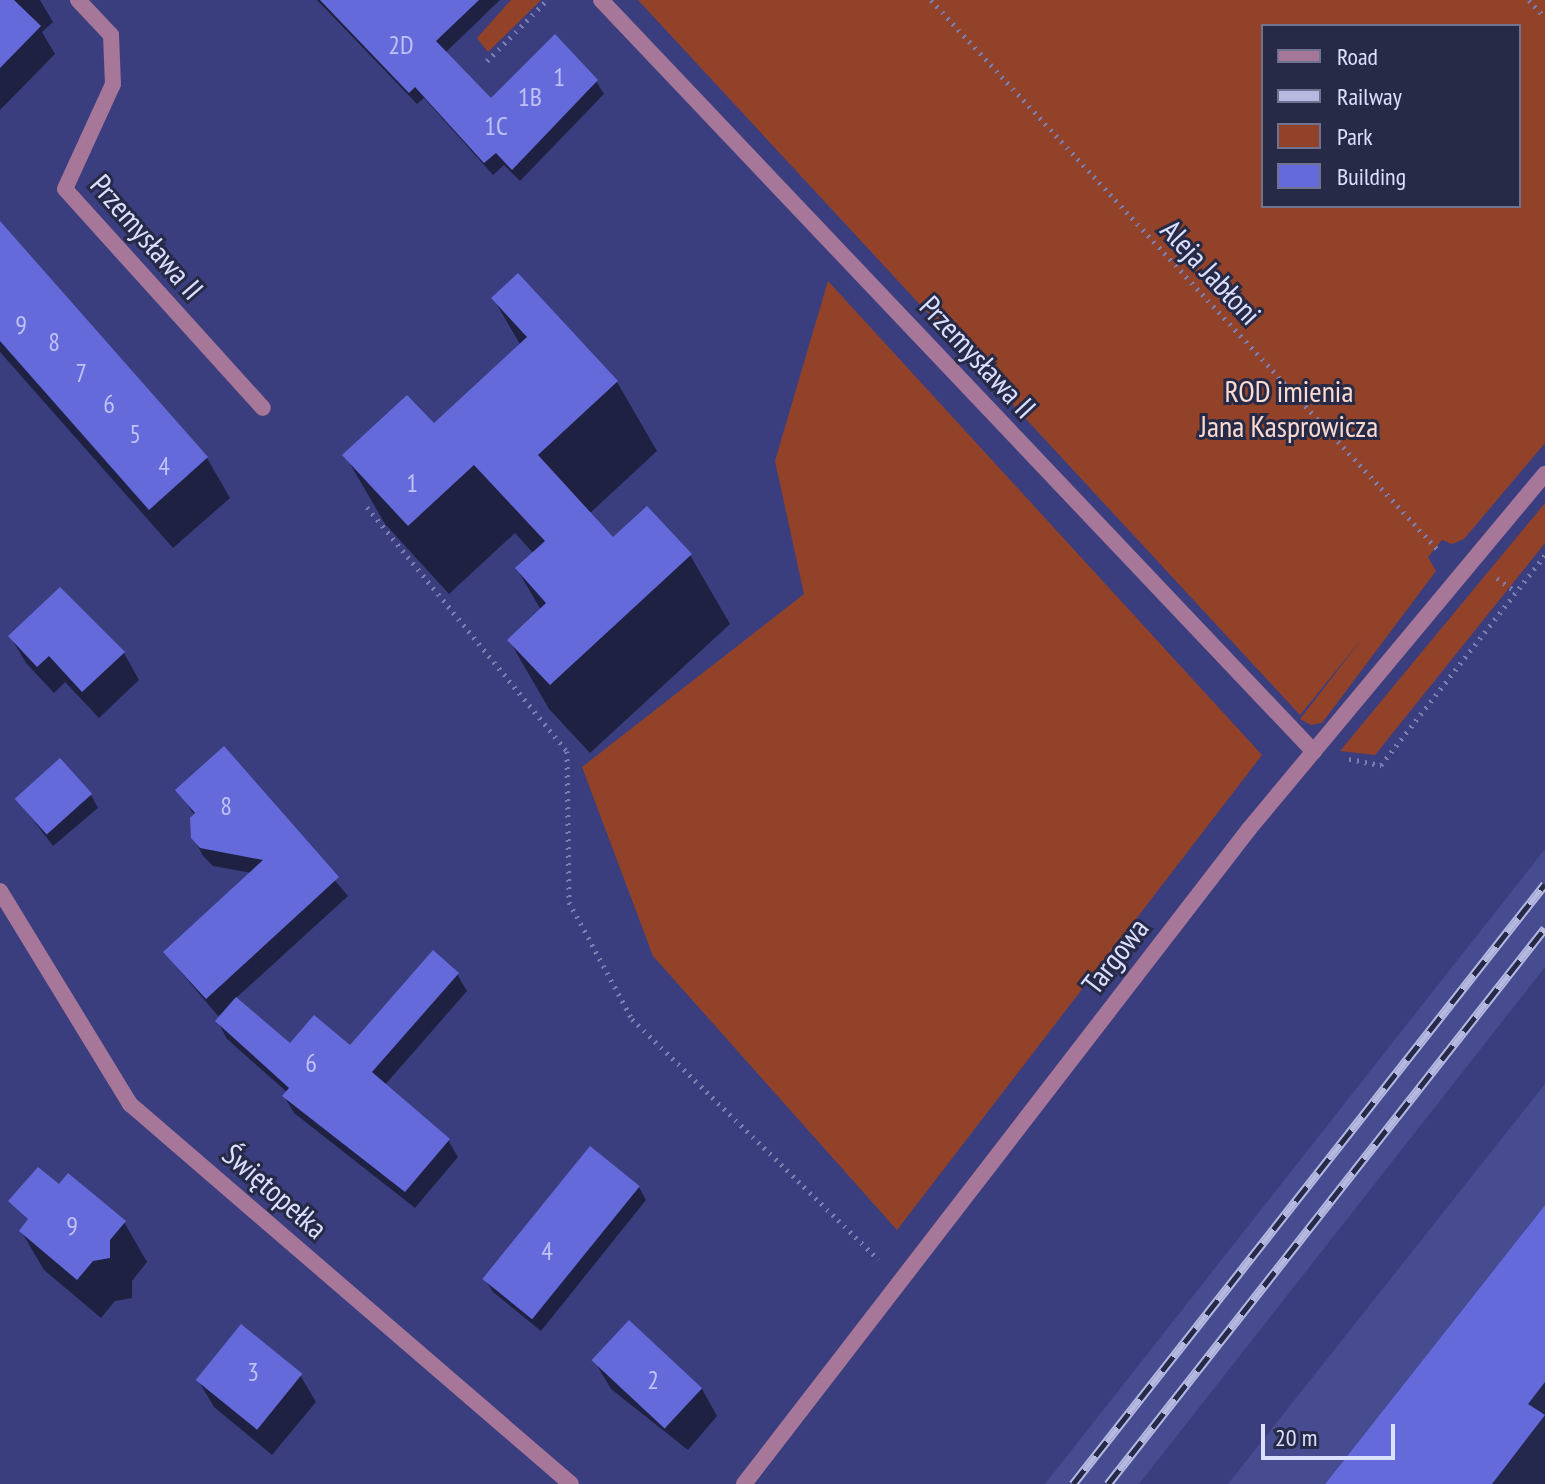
<!DOCTYPE html>
<meta charset="utf-8">
<style>
body{margin:0}
#map{position:relative;width:1545px;height:1484px;overflow:hidden;background:#3b3e7e;font-family:"PT Sans Narrow",sans-serif}
div>[style]{position:absolute}
.built>*{inset:0;background:#474b90}
.green>*{inset:0;background:#924228}
.shadow>*{inset:0;background:#0007}
.building>*{inset:0;background:#656ada;transform-origin:0 0}
.path>*{height:5px;margin-top:-2.5px;transform-origin:0;background:repeating-linear-gradient(90deg,#7a7eb1 0 2px,transparent 0 8px)}
.lane>*{height:16px;margin:-8px;padding:0 8px;transform-origin:8px;border-radius:8px;background:#a77799}
.street>*{height:16px;margin:-8px;padding:0 8px;transform-origin:8px;border-radius:8px;background:#a77799}
.rail>*{height:9px;margin-top:-4.5px;transform-origin:0;background:repeating-linear-gradient(90deg,#272a47 0 18px,#b5b9e0 0 36px);box-sizing:border-box;border-block:2px solid #b5b9e0}
span{translate:-50% -50%;white-space:nowrap;text-align:center;line-height:1.15;-webkit-text-stroke:6px #272a47;paint-order:stroke}
.number-label{font-size:26px;color:#bec2f6}
.number-label span{-webkit-text-stroke-width:0}
.street-label{font-size:30px;color:#dbe0ff}
.park-label{font-size:30px;color:#fbdad0}
.legend{position:absolute;left:1261px;top:24px;width:260px;height:184px;box-sizing:border-box;background:#272a47;border:2px solid #6f7391;margin:0;padding:10px 14px;list-style:none;font-size:24px;color:#dbe0ff}
.legend li{display:flex;align-items:center;gap:16px;height:40px}
.legend b{width:40px;border:2px solid #6f7391}
.scale{position:absolute;left:1261px;top:1424px;width:134px;height:36px;box-sizing:border-box;border:4px solid #dbe0ff;border-top:0;padding-left:10px;font-size:24px;line-height:28px;white-space:nowrap;color:#dbe0ff;-webkit-text-stroke:6px #272a47;paint-order:stroke}
</style>
<div id="map">
<div class="built">
<div style="clip-path:polygon(1545px 849px,1545px 967px,1139px 1484px,1045px 1484px)"></div>
<div style="clip-path:polygon(1545px 1084px,1545px 1484px,1228px 1484px)"></div>
</div>
<div class="green">
<div style="clip-path:polygon(511px 0,541px 0,488px 52px,477px 38px)"></div>
<div style="clip-path:polygon(evenodd,638px 0,1545px 0,1545px 443px,1464px 539px,1452px 544px,1442px 540px,1428px 557px,1436px 571px,1322px 723px,1311px 725px,1300px 719px,1365px 635px,1300px 715px,638px 0,1263px 26px,1519px 26px,1519px 206px,1263px 206px,1263px 26px)"></div>
<div style="clip-path:polygon(828px 281px,1262px 755px,897px 1230px,653px 956px,582px 767px,804px 594px,775px 461px)"></div>
<div style="clip-path:polygon(1545px 503px,1545px 543px,1375px 755px,1340px 751px)"></div>
</div>
<div class="shadow">
<div style="clip-path:polygon(0 0,40px 0,53px 22px,42px 32px,55px 54px,0 110px)"></div>
<div style="clip-path:polygon(317px 0,500px 0,445px 53px,491px 101px,596px 81px,604px 94px,520px 181px,504px 165px,493px 175px,424px 98px,417px 104px)"></div>
<div style="clip-path:polygon(0 224px,207px 458px,230px 498px,173px 548px,0 352px)"></div>
<div style="clip-path:polygon(493px 298px,617px 382px,657px 451px,589px 514px,613px 540px,690px 555px,730px 624px,590px 753px,549px 709px,509px 640px,541px 610px,517px 569px,534px 554px,515px 533px,449px 594px,385px 524px,345px 455px,434px 426px,521px 346px)"></div>
<div style="clip-path:polygon(10px 636px,124px 653px,139px 680px,99px 718px,65px 682px,54px 693px,26px 663px)"></div>
<div style="clip-path:polygon(224px 749px,348px 896px,235px 999px,290px 1046px,350px 1048px,457px 974px,467px 991px,384px 1086px,448px 1140px,458px 1157px,415px 1208px,294px 1113px,284px 1096px,288px 1093px,227px 1039px,218px 1022px,227px 1011px,218px 1016px,165px 953px,252px 873px,213px 866px,203px 856px,193px 837px,195px 816px,178px 790px)"></div>
<div style="clip-path:polygon(91px 795px,98px 808px,53px 846px,18px 800px)"></div>
<div style="clip-path:polygon(639px 1187px,646px 1200px,541px 1331px,493px 1292px,485px 1279px)"></div>
<div style="clip-path:polygon(1545px 1205px,1545px 1484px,1325px 1484px)"></div>
<div style="clip-path:polygon(124px 1222px,147px 1262px,132px 1281px,132px 1298px,115px 1301px,101px 1318px,44px 1270px,21px 1231px)"></div>
<div style="clip-path:polygon(595px 1362px,702px 1389px,717px 1416px,688px 1450px,611px 1389px)"></div>
<div style="clip-path:polygon(300px 1375px,316px 1402px,272px 1455px,214px 1407px,198px 1380px)"></div>
</div>
<div class="building">
<div style="clip-path:polygon(0 0,14px 0,41px 26px,0 68px)"></div>
<div style="clip-path:polygon(320px 0,479px 0,436px 41px,491px 98px,555px 34px,598px 80px,512px 170px,496px 153px,484px 163px,415px 87px,409px 93px)"></div>
<div style="clip-path:polygon(0 221px,208px 457px,149px 510px,0 341px)"></div>
<div style="clip-path:polygon(518px 273px,618px 381px,538px 455px,613px 537px,647px 506px,692px 554px,550px 685px,507px 640px,546px 603px,515px 568px,545px 541px,474px 465px,408px 526px,342px 455px,407px 395px,434px 423px,527px 337px,491px 298px)"></div>
<div style="clip-path:polygon(60px 587px,125px 652px,82px 692px,49px 656px,37px 667px,8px 636px)"></div>
<div style="clip-path:polygon(224px 746px,339px 877px,206px 999px,163px 952px,263px 860px,200px 848px,191px 838px,190px 818px,195px 813px,175px 790px)"></div>
<div style="left:60px;top:758px;width:48px;height:61px;rotate:48deg"></div>
<div style="clip-path:polygon(433px 950px,459px 973px,372px 1072px,450px 1139px,405px 1192px,282px 1096px,289px 1088px,215px 1021px,236px 997px,290px 1043px,314px 1015px,350px 1045px)"></div>
<div style="left:590px;top:1146px;width:64px;height:171px;rotate:39deg"></div>
<div style="clip-path:polygon(38px 1167px,59px 1184px,68px 1173px,126px 1221px,110px 1240px,110px 1258px,93px 1261px,77px 1280px,19px 1231px,28px 1219px,8px 1201px)"></div>
<div style="clip-path:polygon(1545px 1205px,1545px 1382px,1528px 1404px,1545px 1415px,1492px 1484px,1325px 1484px)"></div>
<div style="left:629px;top:1320px;width:100px;height:55px;rotate:43deg"></div>
<div style="left:241px;top:1324px;width:79px;height:72px;rotate:39deg"></div>
</div>
<div class="path">
<div style="left:931px;top:0;width:751px;rotate:47.32deg"></div>
<div style="left:1529px;top:0;width:24px;rotate:48deg"></div>
<div style="left:487px;top:61px;width:86px;rotate:-45.5deg"></div>
<div style="left:367px;top:507px;width:315px;rotate:50.7deg"></div>
<div style="left:567px;top:751px;width:151px;rotate:89.2deg"></div>
<div style="left:569px;top:902px;width:133px;rotate:61.7deg"></div>
<div style="left:632px;top:1019px;width:344px;rotate:44.3deg"></div>
<div style="left:1497px;top:578px;width:24px;rotate:36deg"></div>
<div style="left:1349px;top:759px;width:33px;rotate:11deg"></div>
<div style="left:1381px;top:765px;width:266px;rotate:-52deg"></div>
</div>
<div class="lane">
<div style="left:78px;top:0;width:48px;rotate:46.7deg"></div>
<div style="left:111px;top:35px;width:49px;rotate:87.7deg"></div>
<div style="left:113px;top:84px;width:115px;rotate:114.6deg"></div>
<div style="left:65px;top:189px;width:295px;rotate:47.9deg"></div>
</div>
<div class="street">
<div style="left:601px;top:0;width:1036px;rotate:46.52deg"></div>
<div style="left:0;top:891px;width:250px;rotate:58.6deg"></div>
<div style="left:130px;top:1104px;width:582px;rotate:40.75deg"></div>
<div style="left:744px;top:1484px;width:827px;rotate:-52.37deg"></div>
<div style="left:1249px;top:829px;width:462px;rotate:-50.2deg"></div>
</div>
<div class="rail">
<div style="left:1073px;top:1484px;width:763px;rotate:-51.81deg"></div>
<div style="left:1108px;top:1484px;width:707px;rotate:-51.83deg"></div>
</div>
<div class="number-label">
<span style="left:401px;top:45px">2D</span>
<span style="left:559px;top:77px">1</span>
<span style="left:530px;top:97px">1B</span>
<span style="left:496px;top:126px">1C</span>
<span style="left:21px;top:325px">9</span>
<span style="left:54px;top:342px">8</span>
<span style="left:81px;top:373px">7</span>
<span style="left:109px;top:404px">6</span>
<span style="left:135px;top:434px">5</span>
<span style="left:164px;top:466px">4</span>
<span style="left:412px;top:483px">1</span>
<span style="left:226px;top:806px">8</span>
<span style="left:311px;top:1063px">6</span>
<span style="left:72px;top:1226px">9</span>
<span style="left:547px;top:1251px">4</span>
<span style="left:253px;top:1372px">3</span>
<span style="left:653px;top:1380px">2</span>
</div>
<div class="street-label">
<span style="left:147px;top:237px;rotate:49deg">Przemysława II</span>
<span style="left:1211px;top:272px;rotate:47deg">Aleja Jabłoni</span>
<span style="left:978px;top:357px;rotate:47deg">Przemysława II</span>
<span style="left:1115px;top:956px;rotate:-52deg">Targowa</span>
<span style="left:275px;top:1191px;rotate:41deg">Świętopełka</span>
</div>
<div class="park-label">
<span style="left:1289px;top:408px">ROD imienia<br>Jana Kasprowicza</span>
</div>
<ul class="legend">
<li><b style="height:10px;background:#a77799"></b>Road</li>
<li><b style="height:10px;background:#b5b9e0"></b>Railway</li>
<li><b style="height:22px;background:#924228"></b>Park</li>
<li><b style="height:22px;background:#656ada"></b>Building</li>
</ul>
<div class="scale">20 m</div>
</div>
